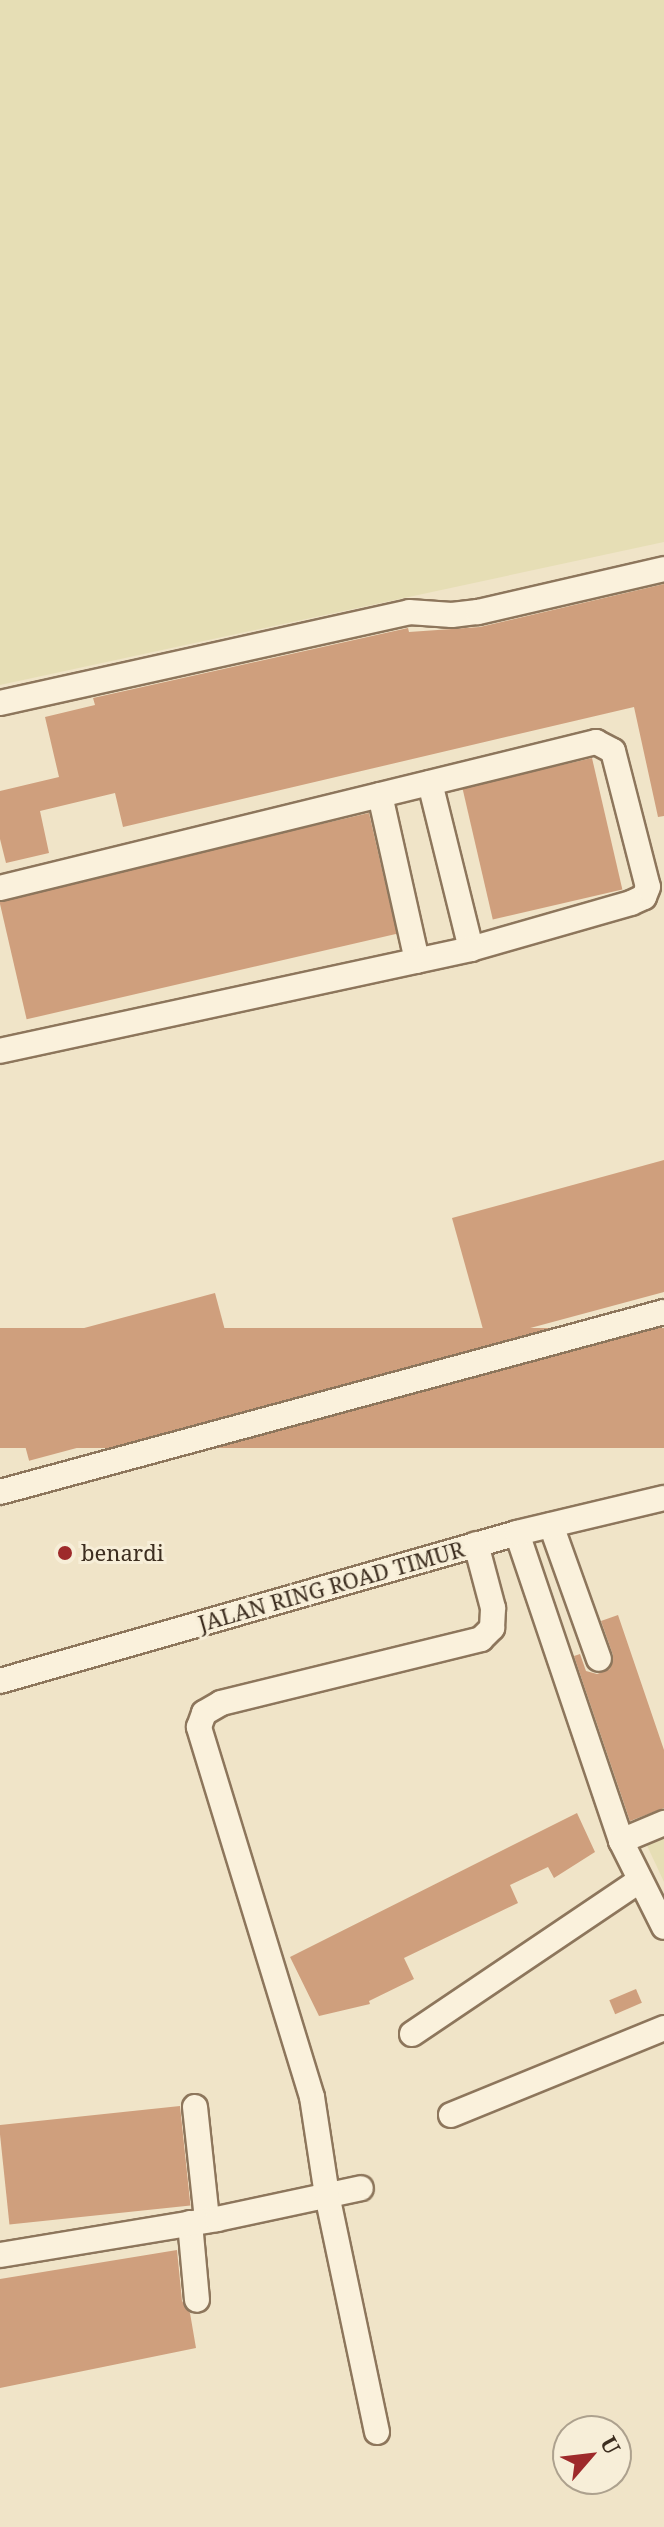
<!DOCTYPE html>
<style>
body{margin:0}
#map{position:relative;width:664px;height:2527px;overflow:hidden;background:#f0e4c8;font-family:"Noto Serif",serif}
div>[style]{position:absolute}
.farmland>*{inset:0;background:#e6deb5}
.building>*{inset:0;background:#cf9f7d;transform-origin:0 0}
.roads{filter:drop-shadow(2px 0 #8d765c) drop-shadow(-2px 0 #8d765c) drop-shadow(0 2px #8d765c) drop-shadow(0 -2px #8d765c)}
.minor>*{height:24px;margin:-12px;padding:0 12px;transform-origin:12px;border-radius:12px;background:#faf1dc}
.dots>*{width:22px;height:22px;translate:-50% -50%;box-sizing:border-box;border:4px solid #f7eed8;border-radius:50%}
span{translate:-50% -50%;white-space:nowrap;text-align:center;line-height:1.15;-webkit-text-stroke:6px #f7eed8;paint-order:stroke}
.poi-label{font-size:22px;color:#3d2e20}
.left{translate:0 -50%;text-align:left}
.street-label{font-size:22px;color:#3d2e20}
.north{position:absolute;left:552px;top:2415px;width:80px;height:80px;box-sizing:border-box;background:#f7eed8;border:2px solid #ada18e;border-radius:50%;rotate:62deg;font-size:22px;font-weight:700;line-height:32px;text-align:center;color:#3d2e20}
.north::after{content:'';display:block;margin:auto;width:28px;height:36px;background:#9e2a2b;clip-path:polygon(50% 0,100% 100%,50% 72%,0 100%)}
</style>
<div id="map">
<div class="farmland">
<div style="clip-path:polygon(0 0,664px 0,664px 542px,0 685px)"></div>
<div style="clip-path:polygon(664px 1830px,664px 1882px,643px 1837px)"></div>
</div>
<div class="building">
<div style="clip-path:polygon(664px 584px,664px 816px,658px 817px,634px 707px,123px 827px,115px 793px,40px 811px,49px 853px,6px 863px,0 839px,0 791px,59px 777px,45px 717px,95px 705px,93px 698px,408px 628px,409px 632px,480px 627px)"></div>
<div style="left:592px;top:758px;width:135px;height:133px;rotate:77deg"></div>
<div style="left:369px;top:813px;width:124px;height:380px;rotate:77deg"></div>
<div style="clip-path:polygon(664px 1160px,664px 1292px,486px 1340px,452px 1218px)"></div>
<div style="left:215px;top:1293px;width:114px;height:223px;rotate:75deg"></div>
<div style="left:664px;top:1328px;width:120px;height:688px;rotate:90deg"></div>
<div style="clip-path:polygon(618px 1615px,664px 1750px,664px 1808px,630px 1821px,574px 1656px,580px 1654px,586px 1671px,597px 1674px,610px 1669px,613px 1655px,601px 1621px)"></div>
<div style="clip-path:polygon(577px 1813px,595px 1852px,554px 1878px,548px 1867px,510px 1885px,518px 1903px,404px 1958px,414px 1979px,369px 2001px,370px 2004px,319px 2016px,290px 1957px)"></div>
<div style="left:636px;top:1989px;width:15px;height:29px;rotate:67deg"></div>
<div style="left:180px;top:2106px;width:100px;height:182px;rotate:84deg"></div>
<div style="clip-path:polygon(177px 2250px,182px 2301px,190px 2313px,196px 2348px,0 2388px,0 2279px)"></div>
</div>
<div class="roads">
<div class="minor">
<div style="left:0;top:703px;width:419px;rotate:-12.5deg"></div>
<div style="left:409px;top:612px;width:43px;rotate:4deg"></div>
<div style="left:452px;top:615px;width:26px;rotate:-7deg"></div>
<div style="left:478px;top:612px;width:191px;rotate:-13deg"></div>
<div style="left:430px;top:783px;width:171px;rotate:76.1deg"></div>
<div style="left:380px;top:795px;width:170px;rotate:77.4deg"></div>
<div style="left:0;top:888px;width:614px;rotate:-13.76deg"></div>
<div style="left:596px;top:742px;width:19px;rotate:28deg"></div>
<div style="left:613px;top:751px;width:140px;rotate:75.6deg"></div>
<div style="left:648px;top:887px;width:11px;rotate:112deg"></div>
<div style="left:644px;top:897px;width:14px;rotate:155deg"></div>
<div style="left:631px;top:903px;width:166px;rotate:164deg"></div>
<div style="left:471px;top:949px;width:482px;rotate:167.8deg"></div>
<div style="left:0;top:1492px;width:688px;rotate:-15.17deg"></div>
<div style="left:551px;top:1525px;width:142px;rotate:70.3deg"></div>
<div style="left:517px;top:1533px;width:325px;rotate:71.3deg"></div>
<div style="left:621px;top:1841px;width:96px;rotate:63.4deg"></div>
<div style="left:0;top:1681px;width:538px;rotate:-15.97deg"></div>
<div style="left:517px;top:1533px;width:151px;rotate:-13.4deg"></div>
<div style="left:621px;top:1841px;width:47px;rotate:-22.7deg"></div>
<div style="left:412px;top:2034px;width:275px;rotate:-34deg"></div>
<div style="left:195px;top:2107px;width:114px;rotate:83.9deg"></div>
<div style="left:451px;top:2115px;width:230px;rotate:-22.2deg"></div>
<div style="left:190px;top:2223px;width:77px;rotate:84.8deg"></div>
<div style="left:0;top:2255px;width:220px;rotate:-9.4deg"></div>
<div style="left:217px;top:2219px;width:147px;rotate:-12.1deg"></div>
<div style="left:377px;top:2432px;width:242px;rotate:-101.9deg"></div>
<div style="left:327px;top:2195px;width:99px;rotate:-98.7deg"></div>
<div style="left:312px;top:2097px;width:387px;rotate:-107deg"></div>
<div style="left:199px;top:1727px;width:15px;rotate:-70deg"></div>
<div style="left:204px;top:1713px;width:20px;rotate:-30deg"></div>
<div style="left:221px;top:1703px;width:268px;rotate:-13.8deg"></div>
<div style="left:481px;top:1639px;width:16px;rotate:-45deg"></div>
<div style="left:492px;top:1628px;width:20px;rotate:-87deg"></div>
<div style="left:493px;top:1608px;width:66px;rotate:-104.9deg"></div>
</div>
</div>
<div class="dots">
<div style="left:65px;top:1553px;background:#9e2a2b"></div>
</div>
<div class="poi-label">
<span class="left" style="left:81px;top:1553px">benardi</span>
</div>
<div class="street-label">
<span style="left:331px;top:1586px;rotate:-16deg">JALAN RING ROAD TIMUR</span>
</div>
<div class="north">U</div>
</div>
